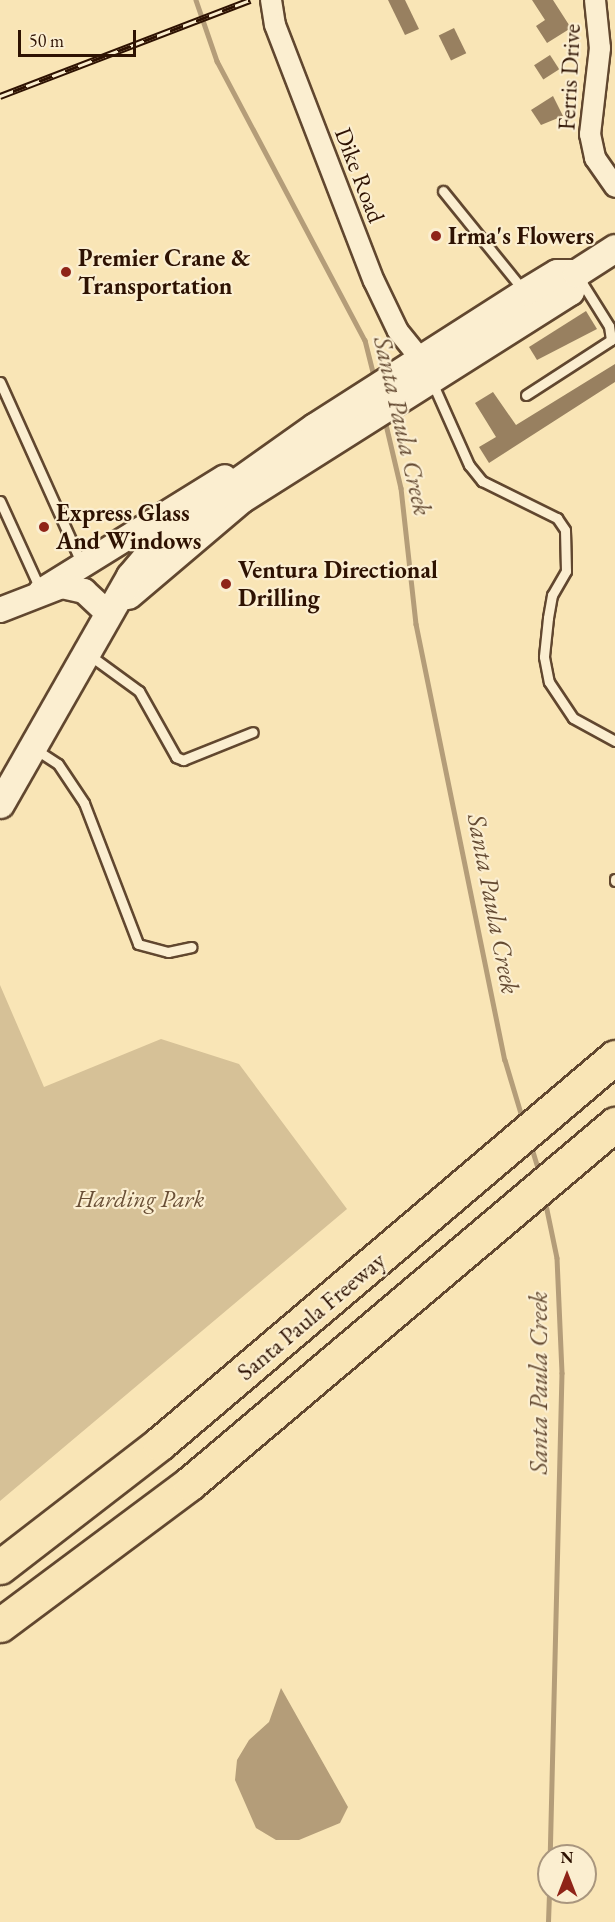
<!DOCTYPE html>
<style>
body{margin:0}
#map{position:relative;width:615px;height:1922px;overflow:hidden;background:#f9e5b6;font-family:"EB Garamond",serif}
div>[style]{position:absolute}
.green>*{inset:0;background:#d6c197}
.water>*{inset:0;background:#b49d79}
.stream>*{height:4.5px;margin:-2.25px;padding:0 2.25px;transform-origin:2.25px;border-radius:2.25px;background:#b49d79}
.building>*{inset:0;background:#988060;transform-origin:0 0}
.roads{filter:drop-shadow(2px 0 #61472f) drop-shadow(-2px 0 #61472f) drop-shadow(0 2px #61472f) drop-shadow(0 -2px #61472f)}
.service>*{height:9px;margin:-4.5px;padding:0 4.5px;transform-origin:4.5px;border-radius:4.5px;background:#fbeed0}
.minor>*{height:20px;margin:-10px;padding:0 10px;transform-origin:10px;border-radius:10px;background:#fbeed0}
.tertiary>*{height:24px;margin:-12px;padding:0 12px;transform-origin:12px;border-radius:12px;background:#fbeed0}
.secondary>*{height:27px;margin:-13.5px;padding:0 13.5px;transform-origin:13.5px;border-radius:13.5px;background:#fbeed0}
.motorway>*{height:33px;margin:-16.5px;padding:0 16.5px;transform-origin:16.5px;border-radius:16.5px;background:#f9e5b6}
.rail>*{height:7px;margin-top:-3.5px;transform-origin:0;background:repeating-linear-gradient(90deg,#fbeed0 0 14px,#2e1202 0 28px);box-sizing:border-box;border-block:2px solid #2e1202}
.dots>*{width:16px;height:16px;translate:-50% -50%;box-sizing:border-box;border:3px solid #fbeed0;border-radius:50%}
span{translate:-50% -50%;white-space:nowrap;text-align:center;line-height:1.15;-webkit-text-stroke:4.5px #fbeed0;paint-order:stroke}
.street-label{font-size:24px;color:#2e1202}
.poi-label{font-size:24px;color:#2e1202;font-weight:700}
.left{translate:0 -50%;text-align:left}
.park-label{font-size:24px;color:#694f36;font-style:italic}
.water-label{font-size:26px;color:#644a32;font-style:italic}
.north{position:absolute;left:537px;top:1844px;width:60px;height:60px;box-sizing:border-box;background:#fbeed0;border:2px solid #a9967e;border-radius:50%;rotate:0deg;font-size:16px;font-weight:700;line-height:24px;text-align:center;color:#2e1202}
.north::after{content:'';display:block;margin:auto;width:21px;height:27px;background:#8f2418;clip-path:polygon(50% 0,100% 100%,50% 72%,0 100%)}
.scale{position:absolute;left:18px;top:30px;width:118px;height:27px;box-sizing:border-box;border:3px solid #2e1202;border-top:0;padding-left:8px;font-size:18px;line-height:21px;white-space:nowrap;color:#2e1202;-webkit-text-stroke:4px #fbeed0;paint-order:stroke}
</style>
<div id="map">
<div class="green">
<div style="clip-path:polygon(0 985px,44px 1087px,161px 1039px,239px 1064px,347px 1209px,0 1501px)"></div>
</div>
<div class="water">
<div style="clip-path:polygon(281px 1688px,348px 1807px,340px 1823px,299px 1840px,276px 1840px,256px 1828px,235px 1780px,237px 1760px,249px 1740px,269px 1722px)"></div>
</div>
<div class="stream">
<div style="left:196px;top:0;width:65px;rotate:71deg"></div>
<div style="left:217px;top:61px;width:316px;rotate:62.1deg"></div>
<div style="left:365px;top:340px;width:37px;rotate:76deg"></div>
<div style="left:385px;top:420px;width:70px;rotate:76.8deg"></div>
<div style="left:401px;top:488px;width:137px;rotate:83.7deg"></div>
<div style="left:416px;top:624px;width:445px;rotate:78.5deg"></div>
<div style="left:505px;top:1060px;width:63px;rotate:73.3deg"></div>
<div style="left:531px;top:1145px;width:27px;rotate:73deg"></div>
<div style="left:545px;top:1200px;width:59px;rotate:78.3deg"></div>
<div style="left:557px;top:1258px;width:115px;rotate:87.5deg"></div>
<div style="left:562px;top:1373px;width:483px;rotate:91.4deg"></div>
<div style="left:548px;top:1922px;width:30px;rotate:-88deg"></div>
</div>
<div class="building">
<div style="clip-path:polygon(388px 0,405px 0,419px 29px,405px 35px)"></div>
<div style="clip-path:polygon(532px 0,553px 0,571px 28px,547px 43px,536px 26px,545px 20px)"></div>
<div style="left:454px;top:28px;width:28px;height:17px;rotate:64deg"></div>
<div style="left:550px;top:55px;width:17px;height:19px;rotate:57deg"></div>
<div style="clip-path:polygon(553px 96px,563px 116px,541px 125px,531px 110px)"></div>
<div style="clip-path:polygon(586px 311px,597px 329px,537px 360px,529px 347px)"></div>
<div style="clip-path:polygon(615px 364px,615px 382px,489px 463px,479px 447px,496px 437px,475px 403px,493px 392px,516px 425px)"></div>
</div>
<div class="roads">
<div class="service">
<div style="left:443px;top:191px;width:129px;rotate:51deg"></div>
<div style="left:0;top:382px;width:197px;rotate:65.8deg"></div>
<div style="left:432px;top:382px;width:91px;rotate:66deg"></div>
<div style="left:469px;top:465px;width:21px;rotate:51deg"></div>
<div style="left:482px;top:481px;width:84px;rotate:26.3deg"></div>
<div style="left:557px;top:518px;width:14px;rotate:56deg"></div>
<div style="left:565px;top:530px;width:41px;rotate:88.6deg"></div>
<div style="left:566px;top:571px;width:28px;rotate:120deg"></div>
<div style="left:552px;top:595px;width:23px;rotate:100deg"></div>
<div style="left:548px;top:618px;width:39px;rotate:96deg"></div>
<div style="left:544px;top:657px;width:25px;rotate:79deg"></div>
<div style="left:549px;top:682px;width:43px;rotate:56.3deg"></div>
<div style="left:573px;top:718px;width:48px;rotate:28.7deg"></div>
<div style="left:526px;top:395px;width:101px;rotate:-32.9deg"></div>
<div style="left:611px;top:340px;width:14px;rotate:-98deg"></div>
<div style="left:609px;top:326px;width:57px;rotate:-122deg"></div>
<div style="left:0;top:501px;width:99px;rotate:65.5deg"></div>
<div style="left:88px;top:654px;width:63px;rotate:36deg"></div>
<div style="left:139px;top:691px;width:76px;rotate:60.7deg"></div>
<div style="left:176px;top:757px;width:8px;rotate:23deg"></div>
<div style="left:183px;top:760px;width:75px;rotate:-21.8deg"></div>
<div style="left:35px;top:749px;width:27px;rotate:33deg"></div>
<div style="left:58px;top:764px;width:47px;rotate:56.3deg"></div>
<div style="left:84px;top:803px;width:151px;rotate:69deg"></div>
<div style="left:138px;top:944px;width:31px;rotate:15deg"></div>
<div style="left:168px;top:952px;width:24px;rotate:-12deg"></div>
<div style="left:615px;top:879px;width:2px;rotate:90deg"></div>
</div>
<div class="minor">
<div style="left:271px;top:0;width:25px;rotate:81deg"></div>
<div style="left:275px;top:25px;width:274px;rotate:68.9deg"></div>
<div style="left:374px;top:281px;width:55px;rotate:64.4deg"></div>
<div style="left:398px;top:331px;width:36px;rotate:51deg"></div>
<div style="left:595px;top:0;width:48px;rotate:84.1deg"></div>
<div style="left:600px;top:48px;width:87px;rotate:96.6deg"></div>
<div style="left:590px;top:134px;width:25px;rotate:78deg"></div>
<div style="left:595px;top:158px;width:35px;rotate:55deg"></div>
</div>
<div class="tertiary">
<div style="left:41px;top:591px;width:216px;rotate:-31.8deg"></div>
<div style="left:0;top:610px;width:66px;rotate:-21.2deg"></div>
<div style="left:62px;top:586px;width:23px;rotate:13deg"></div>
<div style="left:84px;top:591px;width:35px;rotate:43deg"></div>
</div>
<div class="secondary">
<div style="left:128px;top:595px;width:148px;rotate:-40.3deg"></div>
<div style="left:241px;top:499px;width:389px;rotate:-32.3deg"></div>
<div style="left:570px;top:291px;width:19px;rotate:-72deg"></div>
<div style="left:0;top:804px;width:262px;rotate:-60.3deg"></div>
<div style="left:130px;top:576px;width:60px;rotate:-49.7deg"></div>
<div style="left:169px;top:530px;width:178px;rotate:-35.4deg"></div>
<div style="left:314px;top:427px;width:250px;rotate:-32.6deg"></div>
<div style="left:525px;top:292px;width:37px;rotate:-31deg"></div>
<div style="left:557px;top:273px;width:19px"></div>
<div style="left:576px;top:273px;width:46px;rotate:-32.7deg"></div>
</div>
<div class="motorway">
<div style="left:0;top:1567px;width:201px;rotate:-37.7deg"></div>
<div style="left:159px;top:1444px;width:598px;rotate:-40.32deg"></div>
<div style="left:0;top:1625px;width:236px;rotate:-36.7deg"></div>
<div style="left:189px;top:1484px;width:558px;rotate:-40.2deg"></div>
</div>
</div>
<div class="rail">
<div style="left:0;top:96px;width:268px;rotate:-21deg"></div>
</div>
<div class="dots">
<div style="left:436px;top:236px;background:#8f2418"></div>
<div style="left:66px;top:272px;background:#8f2418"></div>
<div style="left:44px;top:527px;background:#8f2418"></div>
<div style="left:226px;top:584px;background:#8f2418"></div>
</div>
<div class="street-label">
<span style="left:569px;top:77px;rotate:-87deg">Ferris Drive</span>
<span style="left:360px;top:175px;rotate:69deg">Dike Road</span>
<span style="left:311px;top:1316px;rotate:-40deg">Santa Paula Freeway</span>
</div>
<div class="poi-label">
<span class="left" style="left:448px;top:236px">Irma's Flowers</span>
<span class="left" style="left:78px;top:272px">Premier Crane &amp;<br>Transportation</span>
<span class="left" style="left:56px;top:527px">Express Glass<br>And Windows</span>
<span class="left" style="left:238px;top:584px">Ventura Directional<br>Drilling</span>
</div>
<div class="park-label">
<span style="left:140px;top:1199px">Harding Park</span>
</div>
<div class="water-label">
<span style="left:402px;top:426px;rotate:77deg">Santa Paula Creek</span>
<span style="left:493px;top:904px;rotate:79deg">Santa Paula Creek</span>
<span style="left:539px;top:1383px;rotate:-90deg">Santa Paula Creek</span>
</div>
<div class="north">N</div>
<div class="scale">50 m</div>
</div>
